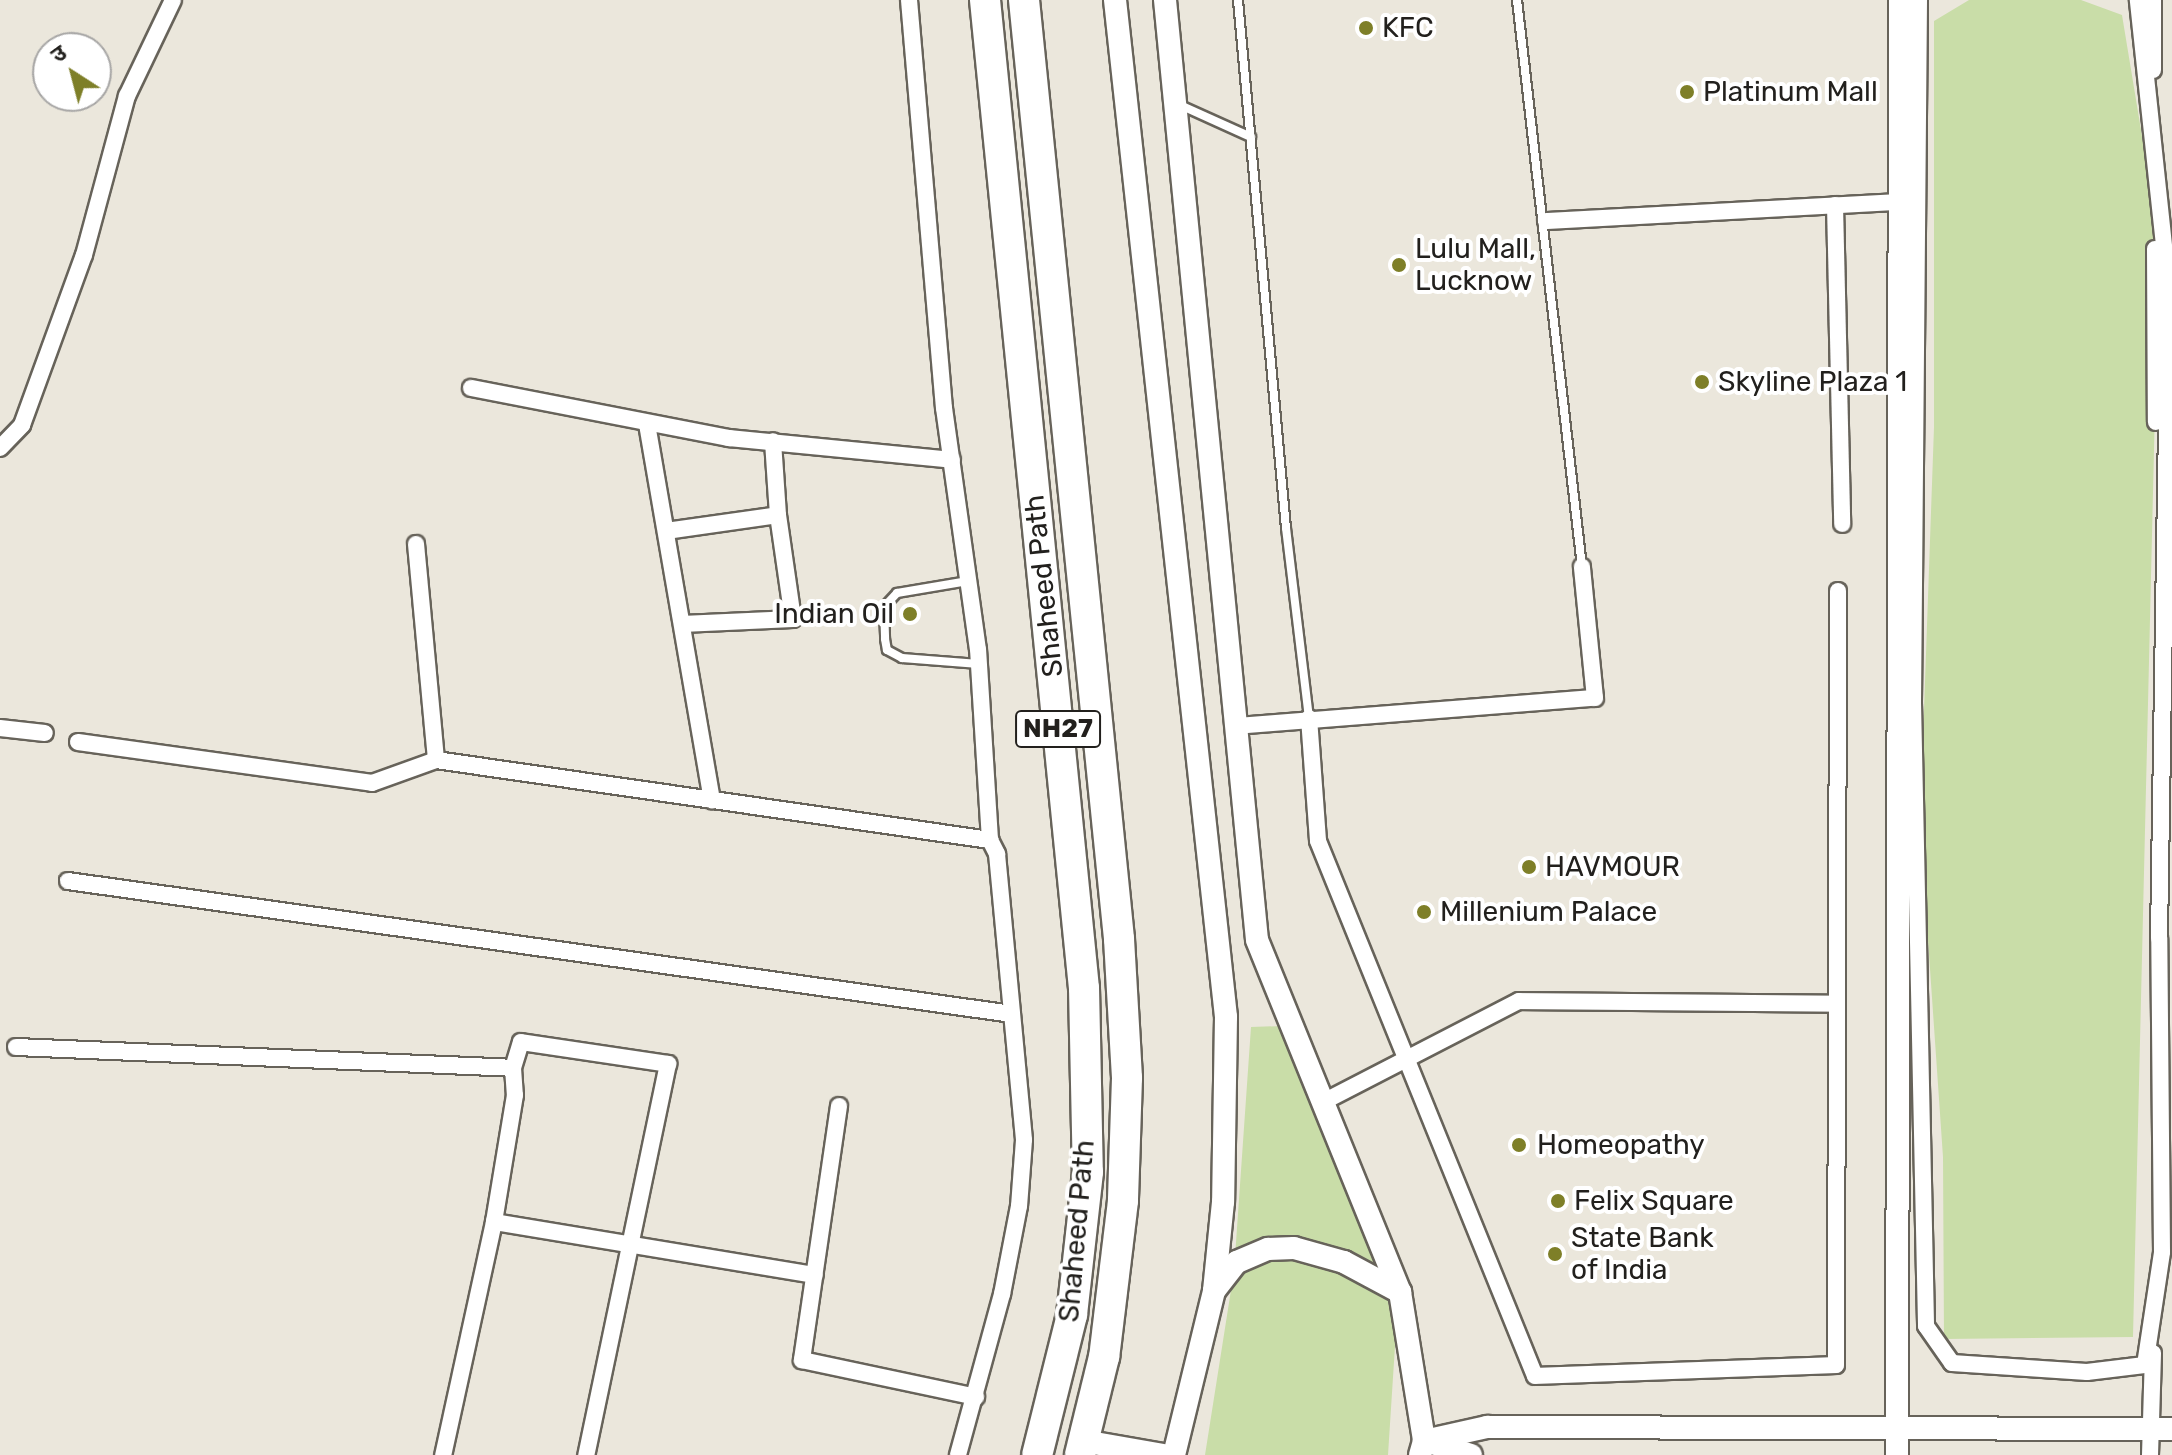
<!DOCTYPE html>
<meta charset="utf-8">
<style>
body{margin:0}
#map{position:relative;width:2172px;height:1455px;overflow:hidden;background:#ebe7dc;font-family:Rubik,"Noto Sans Devanagari",sans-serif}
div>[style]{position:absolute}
.green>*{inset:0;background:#c9dda8}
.roads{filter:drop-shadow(2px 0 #67635a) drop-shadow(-2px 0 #67635a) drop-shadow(0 2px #67635a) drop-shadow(0 -2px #67635a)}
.lane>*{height:8px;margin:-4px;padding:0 4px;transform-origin:4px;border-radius:4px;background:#fff}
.street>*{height:16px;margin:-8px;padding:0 8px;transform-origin:8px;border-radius:8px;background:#fff}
.secondary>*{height:22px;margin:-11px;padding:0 11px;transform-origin:11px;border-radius:11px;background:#fff}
.highway>*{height:30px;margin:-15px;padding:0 15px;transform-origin:15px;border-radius:15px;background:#fff}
.dots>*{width:22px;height:22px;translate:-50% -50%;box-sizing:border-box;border:4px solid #fff;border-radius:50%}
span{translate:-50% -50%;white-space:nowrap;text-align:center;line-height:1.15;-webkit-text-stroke:8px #fff;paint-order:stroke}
.shield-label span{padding:2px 6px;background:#fff;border:2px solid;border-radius:6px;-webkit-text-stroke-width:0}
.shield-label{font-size:26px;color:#22201d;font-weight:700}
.poi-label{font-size:28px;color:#22201d}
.left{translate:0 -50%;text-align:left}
.right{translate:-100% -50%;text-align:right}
.street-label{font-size:28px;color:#22201d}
.north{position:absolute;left:32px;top:32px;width:80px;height:80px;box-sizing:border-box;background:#fff;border:2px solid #a7a6a5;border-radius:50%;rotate:324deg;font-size:22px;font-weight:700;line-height:32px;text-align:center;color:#22201d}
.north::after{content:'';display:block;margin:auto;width:28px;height:36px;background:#7e7f28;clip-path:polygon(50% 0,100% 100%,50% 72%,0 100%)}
</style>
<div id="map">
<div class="green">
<div style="clip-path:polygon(1969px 0,2081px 0,2122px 15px,2159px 239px,2133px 1337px,1944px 1339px,1943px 1157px,1920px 824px,1934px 427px,1934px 21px)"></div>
<div style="clip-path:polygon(1283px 1026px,1397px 1315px,1388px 1455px,1205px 1455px,1234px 1271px,1251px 1027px)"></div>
</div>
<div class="roads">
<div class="lane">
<div style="left:1238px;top:0;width:530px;rotate:84.81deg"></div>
<div style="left:1286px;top:528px;width:190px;rotate:83.1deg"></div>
<div style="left:1517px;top:0;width:571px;rotate:83.46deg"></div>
<div style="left:1180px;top:105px;width:78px;rotate:24.3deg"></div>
<div style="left:968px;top:581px;width:72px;rotate:170.4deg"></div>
<div style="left:897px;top:593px;width:19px;rotate:133deg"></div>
<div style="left:884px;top:607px;width:32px;rotate:88deg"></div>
<div style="left:885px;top:639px;width:11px;rotate:80deg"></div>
<div style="left:887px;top:650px;width:17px;rotate:28deg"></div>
<div style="left:902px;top:658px;width:77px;rotate:4.5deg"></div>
</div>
<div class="street">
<div style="left:909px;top:0;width:409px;rotate:85.1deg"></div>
<div style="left:944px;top:408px;width:243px;rotate:82deg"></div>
<div style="left:978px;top:649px;width:191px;rotate:86.4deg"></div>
<div style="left:990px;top:840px;width:16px;rotate:63deg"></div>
<div style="left:997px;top:854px;width:287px;rotate:84.6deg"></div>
<div style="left:1024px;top:1140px;width:66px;rotate:94.3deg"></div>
<div style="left:1019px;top:1206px;width:90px;rotate:100.9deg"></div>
<div style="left:1002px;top:1294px;width:167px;rotate:105.3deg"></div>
<div style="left:1919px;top:0;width:703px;rotate:90.49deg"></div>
<div style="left:1913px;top:703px;width:623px;rotate:88.8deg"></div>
<div style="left:1926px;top:1326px;width:45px;rotate:54.9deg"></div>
<div style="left:1952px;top:1363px;width:135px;rotate:3.8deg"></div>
<div style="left:2087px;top:1372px;width:58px;rotate:-6.9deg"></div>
<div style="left:2145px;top:1365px;width:114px;rotate:-81.4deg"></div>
<div style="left:2162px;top:1252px;width:314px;rotate:-90.5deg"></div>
<div style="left:2159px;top:938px;width:646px;rotate:-89.11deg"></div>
<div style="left:2169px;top:292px;width:294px;rotate:-96.1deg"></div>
<div style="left:2153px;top:0;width:70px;rotate:90deg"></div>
<div style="left:1835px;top:205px;width:319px;rotate:88.7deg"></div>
<div style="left:1546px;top:221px;width:355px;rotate:-3.1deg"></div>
<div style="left:2155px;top:249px;width:173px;rotate:89.7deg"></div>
<div style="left:471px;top:388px;width:263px;rotate:11deg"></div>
<div style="left:729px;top:438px;width:224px;rotate:5.6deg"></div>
<div style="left:647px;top:424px;width:382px;rotate:80.2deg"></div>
<div style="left:0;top:448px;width:32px;rotate:-46deg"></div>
<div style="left:22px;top:425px;width:181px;rotate:-70deg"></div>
<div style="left:84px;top:255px;width:165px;rotate:-74.9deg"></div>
<div style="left:127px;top:96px;width:106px;rotate:-64.4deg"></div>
<div style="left:666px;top:531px;width:113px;rotate:-8.1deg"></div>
<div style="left:778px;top:515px;width:74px;rotate:-93.9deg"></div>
<div style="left:416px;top:544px;width:217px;rotate:84.7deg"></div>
<div style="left:682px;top:624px;width:111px;rotate:-2.6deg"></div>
<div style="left:793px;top:619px;width:105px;rotate:-98.2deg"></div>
<div style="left:1309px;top:718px;width:123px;rotate:85.8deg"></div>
<div style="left:1318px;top:841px;width:577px;rotate:67.92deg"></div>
<div style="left:1535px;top:1376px;width:301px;rotate:-2.1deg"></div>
<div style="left:1836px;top:1365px;width:774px;rotate:-89.85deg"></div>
<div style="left:1236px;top:726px;width:360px;rotate:-4.5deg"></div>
<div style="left:1595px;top:698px;width:132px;rotate:-95.7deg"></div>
<div style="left:0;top:728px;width:45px;rotate:6.3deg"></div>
<div style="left:78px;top:742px;width:297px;rotate:7.9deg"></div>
<div style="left:372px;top:783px;width:68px;rotate:-19.8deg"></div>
<div style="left:436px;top:760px;width:560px;rotate:8.22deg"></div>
<div style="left:68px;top:881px;width:953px;rotate:8.02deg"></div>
<div style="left:16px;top:1047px;width:497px;rotate:2.4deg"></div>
<div style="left:513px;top:1068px;width:27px;rotate:86deg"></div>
<div style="left:515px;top:1095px;width:129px;rotate:99.4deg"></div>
<div style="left:494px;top:1222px;width:239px;rotate:102.3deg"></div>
<div style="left:513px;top:1068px;width:27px;rotate:-73deg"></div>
<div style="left:521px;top:1042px;width:149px;rotate:8.5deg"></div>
<div style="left:668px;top:1064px;width:400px;rotate:101.8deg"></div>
<div style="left:1325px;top:1101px;width:218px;rotate:-27.3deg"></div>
<div style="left:1519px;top:1001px;width:316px;rotate:0.5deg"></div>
<div style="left:839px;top:1106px;width:257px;rotate:98.3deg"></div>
<div style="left:802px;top:1360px;width:178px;rotate:12deg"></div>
<div style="left:494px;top:1222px;width:325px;rotate:9.4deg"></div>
<div style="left:2150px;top:1455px;width:102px;rotate:-88.3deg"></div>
</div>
<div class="secondary">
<div style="left:1115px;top:0;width:1023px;rotate:83.77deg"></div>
<div style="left:1226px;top:1017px;width:185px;rotate:90.9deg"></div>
<div style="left:1223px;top:1202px;width:89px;rotate:95.8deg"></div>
<div style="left:1214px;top:1291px;width:169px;rotate:103.7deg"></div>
<div style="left:1165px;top:0;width:944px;rotate:84.41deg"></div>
<div style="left:1257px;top:940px;width:380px;rotate:67.9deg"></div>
<div style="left:1400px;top:1292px;width:151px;rotate:80.8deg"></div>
<div style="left:1424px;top:1441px;width:15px;rotate:106deg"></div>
<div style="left:1214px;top:1291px;width:37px;rotate:-52deg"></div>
<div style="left:1237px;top:1262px;width:34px;rotate:-23deg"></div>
<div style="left:1268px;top:1249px;width:26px;rotate:-2deg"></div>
<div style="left:1294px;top:1248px;width:52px;rotate:15.6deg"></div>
<div style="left:1344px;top:1262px;width:64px;rotate:28.2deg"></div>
<div style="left:1083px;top:1441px;width:81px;rotate:9.9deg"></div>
<div style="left:1424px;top:1441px;width:65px;rotate:-12.5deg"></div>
<div style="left:1487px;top:1427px;width:685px;rotate:0.17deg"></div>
<div style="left:1426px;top:1441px;width:47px;rotate:17.3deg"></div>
<div style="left:1897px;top:1455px;width:1455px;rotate:-89.88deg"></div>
</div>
<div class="highway">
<div style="left:985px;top:0;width:993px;rotate:84.28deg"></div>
<div style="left:1084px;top:988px;width:184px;rotate:88.8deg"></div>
<div style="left:1088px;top:1172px;width:144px;rotate:96.4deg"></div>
<div style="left:1072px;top:1315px;width:144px;rotate:104deg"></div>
<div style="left:1024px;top:0;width:944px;rotate:84.22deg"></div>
<div style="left:1119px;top:939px;width:139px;rotate:86.7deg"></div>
<div style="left:1127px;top:1078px;width:123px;rotate:91.9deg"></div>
<div style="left:1123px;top:1201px;width:157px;rotate:96.9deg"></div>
<div style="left:1104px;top:1357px;width:101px;rotate:103.8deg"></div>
</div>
</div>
<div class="dots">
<div style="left:1366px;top:28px;background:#7e7f28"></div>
<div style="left:1687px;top:92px;background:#7e7f28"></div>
<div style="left:1399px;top:265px;background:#7e7f28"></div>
<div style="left:1702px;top:382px;background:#7e7f28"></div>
<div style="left:910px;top:614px;background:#7e7f28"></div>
<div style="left:1529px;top:867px;background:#7e7f28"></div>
<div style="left:1424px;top:912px;background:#7e7f28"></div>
<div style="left:1519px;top:1145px;background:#7e7f28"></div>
<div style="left:1558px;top:1201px;background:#7e7f28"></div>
<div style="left:1555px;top:1254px;background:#7e7f28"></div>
</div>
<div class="shield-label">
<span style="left:1058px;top:729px">NH27</span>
</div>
<div class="poi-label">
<span class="left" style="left:1382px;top:28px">KFC</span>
<span class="left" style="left:1703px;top:92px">Platinum Mall</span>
<span class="left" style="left:1415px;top:265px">Lulu Mall,<br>Lucknow</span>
<span class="left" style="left:1718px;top:382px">Skyline Plaza 1</span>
<span class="right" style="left:894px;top:614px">Indian Oil</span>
<span class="left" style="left:1545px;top:867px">HAVMOUR</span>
<span class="left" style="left:1440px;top:912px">Millenium Palace</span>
<span class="left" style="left:1537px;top:1145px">Homeopathy</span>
<span class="left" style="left:1574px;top:1201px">Felix Square</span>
<span class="left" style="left:1571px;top:1254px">State Bank<br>of India</span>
</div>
<div class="street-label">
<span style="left:1044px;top:586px;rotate:-96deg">Shaheed Path</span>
<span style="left:1077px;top:1231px;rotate:-85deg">Shaheed Path</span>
</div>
<div class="north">उ</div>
</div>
